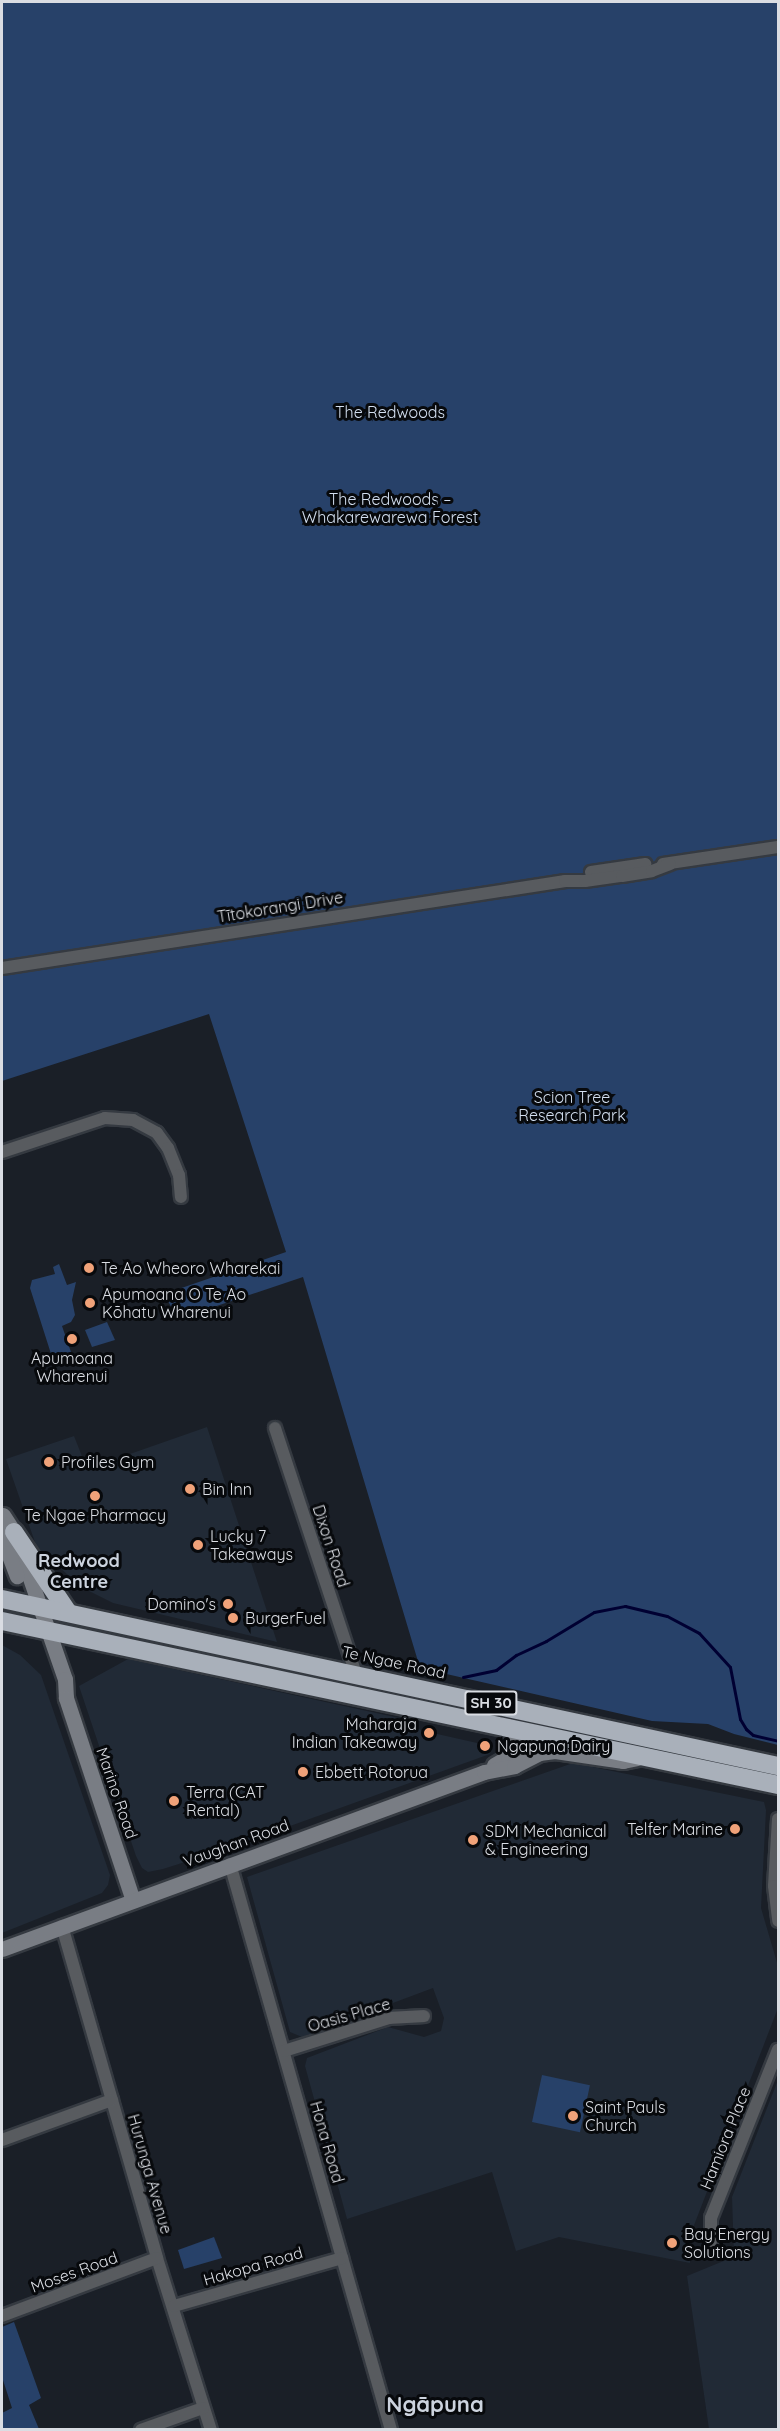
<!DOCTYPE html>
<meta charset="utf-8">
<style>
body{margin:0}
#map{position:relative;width:780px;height:2431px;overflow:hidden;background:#1a1f27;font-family:Quicksand,sans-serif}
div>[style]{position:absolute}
.built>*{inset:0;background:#212a36}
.green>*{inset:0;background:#274169;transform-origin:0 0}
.stream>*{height:3px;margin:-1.5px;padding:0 1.5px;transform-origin:1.5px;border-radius:1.5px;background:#000032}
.roads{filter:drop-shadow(2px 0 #353a41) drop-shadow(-2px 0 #353a41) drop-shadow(0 2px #353a41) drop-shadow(0 -2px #353a41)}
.street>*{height:12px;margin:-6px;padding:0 6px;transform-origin:6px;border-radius:6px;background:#585b5f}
.secondary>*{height:15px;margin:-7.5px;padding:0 7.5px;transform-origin:7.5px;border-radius:7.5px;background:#797d84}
.highway>*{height:18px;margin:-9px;padding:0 9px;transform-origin:9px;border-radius:9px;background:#a9b0ba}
.dots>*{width:16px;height:16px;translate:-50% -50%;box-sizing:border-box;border:3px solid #07090c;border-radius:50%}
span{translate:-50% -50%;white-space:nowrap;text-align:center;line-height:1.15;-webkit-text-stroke:6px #07090c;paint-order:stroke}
.shield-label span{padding:2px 4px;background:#07090c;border:2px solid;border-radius:4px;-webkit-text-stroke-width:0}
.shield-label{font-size:15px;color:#dadde3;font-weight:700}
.park-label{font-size:16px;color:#d3dff0}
.street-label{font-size:16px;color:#dadde3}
.poi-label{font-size:16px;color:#dadde3}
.left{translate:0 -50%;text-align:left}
.right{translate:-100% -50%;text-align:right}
.neighbourhood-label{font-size:18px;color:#ccd3de;font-weight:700}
.district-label{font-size:22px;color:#ccd3de;font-weight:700}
.frame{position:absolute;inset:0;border:3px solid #dadde3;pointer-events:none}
</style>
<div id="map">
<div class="built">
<div style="clip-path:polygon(207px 1427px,277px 1642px,113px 1603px,83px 1588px,37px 1548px,6px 1459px,74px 1436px,87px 1469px)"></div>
<div style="clip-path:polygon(2px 1645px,20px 1655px,41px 1675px,110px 1875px,108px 1885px,102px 1893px,2px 1933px)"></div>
<div style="clip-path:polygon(128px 1659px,413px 1721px,416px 1728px,424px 1731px,486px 1745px,490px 1754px,229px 1848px,163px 1869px,148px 1872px,142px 1868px,136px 1856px,79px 1686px)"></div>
<div style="clip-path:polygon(573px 1763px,764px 1802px,766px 1810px,761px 1908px,778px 1966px,778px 2008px,691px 2233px,690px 2263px,559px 2237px,516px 2251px,492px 2172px,347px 2219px,305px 2066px,307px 2058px,388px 2027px,424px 2037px,441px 2031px,444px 2018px,433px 1988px,302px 2037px,290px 2032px,247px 1877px)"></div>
<div style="clip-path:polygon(778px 2080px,778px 2429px,709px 2429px,687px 2276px,726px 2260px,734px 2255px,732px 2197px)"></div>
</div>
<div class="green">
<div style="clip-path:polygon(2px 2px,778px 2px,778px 1745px,734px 1734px,708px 1724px,652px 1721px,420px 1668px,303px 1277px,178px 1319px,164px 1294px,286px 1252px,209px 1014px,2px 1081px)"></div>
<div style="clip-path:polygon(59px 1264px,67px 1285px,76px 1282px,72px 1300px,75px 1315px,71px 1322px,62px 1326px,71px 1352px,52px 1357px,30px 1288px,32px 1280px,55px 1274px,53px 1267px)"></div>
<div style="clip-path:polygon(107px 1322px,115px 1340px,92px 1347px,85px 1330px)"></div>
<div style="left:542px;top:2075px;width:49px;height:48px;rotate:12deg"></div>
<div style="clip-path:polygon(214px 2237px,222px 2258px,184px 2269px,178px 2250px)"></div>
<div style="clip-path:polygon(14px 2322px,41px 2398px,29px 2405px,39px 2429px,2px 2429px,2px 2413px,12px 2408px,2px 2377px,2px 2327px)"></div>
</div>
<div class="stream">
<div style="left:463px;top:1677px;width:34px;rotate:-12deg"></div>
<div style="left:496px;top:1670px;width:25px;rotate:-37deg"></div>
<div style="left:516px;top:1655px;width:33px;rotate:-25deg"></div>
<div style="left:546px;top:1641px;width:56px;rotate:-31.1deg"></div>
<div style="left:594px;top:1612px;width:32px;rotate:-11deg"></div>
<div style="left:625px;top:1606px;width:43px;rotate:13.4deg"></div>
<div style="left:667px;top:1616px;width:36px;rotate:28deg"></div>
<div style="left:699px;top:1633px;width:46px;rotate:47.6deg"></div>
<div style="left:730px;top:1667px;width:53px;rotate:79.1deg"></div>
<div style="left:740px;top:1719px;width:12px;rotate:59deg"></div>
<div style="left:746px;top:1729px;width:9px;rotate:41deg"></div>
<div style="left:753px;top:1735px;width:26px;rotate:13deg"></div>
</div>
<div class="roads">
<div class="street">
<div style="left:663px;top:864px;width:116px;rotate:-8.4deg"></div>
<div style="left:591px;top:872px;width:55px;rotate:-8.4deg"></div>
<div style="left:2px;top:968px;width:570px;rotate:-8.78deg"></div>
<div style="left:565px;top:881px;width:20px"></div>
<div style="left:585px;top:881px;width:37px;rotate:-8deg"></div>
<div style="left:622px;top:876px;width:30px;rotate:-9deg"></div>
<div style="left:652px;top:871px;width:19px;rotate:-21deg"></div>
<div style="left:2px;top:1152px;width:108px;rotate:-18.3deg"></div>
<div style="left:105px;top:1118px;width:28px;rotate:4deg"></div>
<div style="left:133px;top:1120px;width:27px;rotate:28deg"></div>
<div style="left:157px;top:1133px;width:19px;rotate:54deg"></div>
<div style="left:168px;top:1148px;width:29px;rotate:68deg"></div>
<div style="left:179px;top:1175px;width:22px;rotate:85deg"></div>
<div style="left:275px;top:1428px;width:259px;rotate:71.8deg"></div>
<div style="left:778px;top:1819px;width:67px;rotate:93.4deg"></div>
<div style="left:774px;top:1886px;width:35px;rotate:83deg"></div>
<div style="left:230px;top:1864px;width:588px;rotate:74.12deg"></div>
<div style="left:62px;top:1926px;width:345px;rotate:74deg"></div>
<div style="left:157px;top:2258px;width:180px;rotate:72.6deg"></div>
<div style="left:284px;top:2051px;width:110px;rotate:-17.4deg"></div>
<div style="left:389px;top:2018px;width:35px;rotate:-3deg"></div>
<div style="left:2px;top:2140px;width:117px;rotate:-20deg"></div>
<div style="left:711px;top:2241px;width:23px;rotate:-90deg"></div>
<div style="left:711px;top:2218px;width:181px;rotate:-68.3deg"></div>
<div style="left:174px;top:2306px;width:175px;rotate:-15.9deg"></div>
<div style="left:2px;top:2316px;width:165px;rotate:-20.5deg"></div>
<div style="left:141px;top:2430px;width:66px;rotate:-19.5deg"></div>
</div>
<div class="secondary">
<div style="left:3px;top:1515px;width:20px;rotate:57deg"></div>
<div style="left:14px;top:1532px;width:156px;rotate:70.9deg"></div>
<div style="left:65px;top:1679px;width:19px;rotate:87deg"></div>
<div style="left:66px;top:1698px;width:213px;rotate:71.7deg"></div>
<div style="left:4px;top:1524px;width:29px;rotate:82deg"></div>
<div style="left:8px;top:1553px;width:25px;rotate:69deg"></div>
<div style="left:494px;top:1765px;width:16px;rotate:-30deg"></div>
<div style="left:508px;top:1757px;width:11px;rotate:-49deg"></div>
<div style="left:515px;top:1749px;width:10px;rotate:-84deg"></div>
<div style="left:516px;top:1739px;width:15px;rotate:-122deg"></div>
<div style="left:2px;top:1949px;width:513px;rotate:-20.16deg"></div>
<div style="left:484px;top:1772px;width:31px;rotate:-11deg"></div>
<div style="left:514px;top:1766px;width:28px;rotate:-27deg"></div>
<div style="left:539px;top:1753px;width:16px;rotate:-7deg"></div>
<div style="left:555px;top:1751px;width:69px;rotate:8.4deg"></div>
<div style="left:623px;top:1761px;width:14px;rotate:-12deg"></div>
</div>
<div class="highway">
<div style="left:14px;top:1532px;width:97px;rotate:56deg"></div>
<div style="left:2px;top:1599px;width:794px;rotate:12.15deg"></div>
<div style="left:2px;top:1621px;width:793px;rotate:11.93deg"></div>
</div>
</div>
<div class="dots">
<div style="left:89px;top:1268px;background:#f0a279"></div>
<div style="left:90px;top:1303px;background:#f0a279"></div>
<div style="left:72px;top:1339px;background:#f0a279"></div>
<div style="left:49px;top:1462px;background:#f0a279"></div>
<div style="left:190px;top:1489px;background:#f0a279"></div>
<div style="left:95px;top:1496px;background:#f0a279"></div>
<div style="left:198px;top:1545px;background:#f0a279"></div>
<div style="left:228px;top:1604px;background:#f0a279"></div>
<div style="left:233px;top:1618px;background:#f0a279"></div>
<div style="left:429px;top:1733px;background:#f0a279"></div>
<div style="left:485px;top:1746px;background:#f0a279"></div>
<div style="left:303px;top:1772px;background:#f0a279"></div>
<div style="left:174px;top:1801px;background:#f0a279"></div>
<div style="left:735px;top:1829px;background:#f0a279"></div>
<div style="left:473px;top:1840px;background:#f0a279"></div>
<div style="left:573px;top:2116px;background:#f0a279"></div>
<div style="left:672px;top:2243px;background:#f0a279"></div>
</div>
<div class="shield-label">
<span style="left:491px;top:1703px">SH 30</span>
</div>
<div class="park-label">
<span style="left:390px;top:412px">The Redwoods</span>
<span style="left:390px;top:508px">The Redwoods –<br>Whakarewarewa Forest</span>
<span style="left:572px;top:1106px">Scion Tree<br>Research Park</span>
</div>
<div class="street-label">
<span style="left:280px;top:907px;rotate:-9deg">Tītokorangi Drive</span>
<span style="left:331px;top:1546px;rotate:72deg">Dixon Road</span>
<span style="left:394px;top:1662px;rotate:12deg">Te Ngae Road</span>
<span style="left:117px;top:1793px;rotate:71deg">Marino Road</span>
<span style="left:236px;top:1843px;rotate:-20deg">Vaughan Road</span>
<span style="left:349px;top:2015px;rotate:-16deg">Oasis Place</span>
<span style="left:725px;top:2138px;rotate:-68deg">Hamiora Place</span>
<span style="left:327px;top:2142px;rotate:74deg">Hona Road</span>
<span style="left:150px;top:2174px;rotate:74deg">Hurunga Avenue</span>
<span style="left:253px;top:2266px;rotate:-16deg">Hakopa Road</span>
<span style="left:74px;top:2272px;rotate:-20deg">Moses Road</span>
</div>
<div class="poi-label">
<span class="left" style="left:101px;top:1268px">Te Ao Wheoro Wharekai</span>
<span class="left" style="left:102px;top:1303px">Apumoana O Te Ao<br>Kōhatu Wharenui</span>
<span style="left:72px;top:1367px">Apumoana<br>Wharenui</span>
<span class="left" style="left:61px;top:1462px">Profiles Gym</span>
<span class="left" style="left:202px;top:1489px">Bin Inn</span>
<span style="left:95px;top:1515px">Te Ngae Pharmacy</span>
<span class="left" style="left:210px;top:1545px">Lucky 7<br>Takeaways</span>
<span class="right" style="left:216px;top:1604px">Domino's</span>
<span class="left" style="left:245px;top:1618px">BurgerFuel</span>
<span class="right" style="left:417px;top:1733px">Maharaja<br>Indian Takeaway</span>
<span class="left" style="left:497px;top:1746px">Ngapuna Dairy</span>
<span class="left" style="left:315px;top:1772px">Ebbett Rotorua</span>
<span class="left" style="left:186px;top:1801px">Terra (CAT<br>Rental)</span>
<span class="right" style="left:723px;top:1829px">Telfer Marine</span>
<span class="left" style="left:485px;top:1840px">SDM Mechanical<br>&amp; Engineering</span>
<span class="left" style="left:585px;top:2116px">Saint Pauls<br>Church</span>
<span class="left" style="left:684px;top:2243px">Bay Energy<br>Solutions</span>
</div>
<div class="neighbourhood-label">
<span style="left:79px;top:1572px">Redwood<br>Centre</span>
</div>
<div class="district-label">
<span style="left:435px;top:2405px">Ngāpuna</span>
</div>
<div class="frame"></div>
</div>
